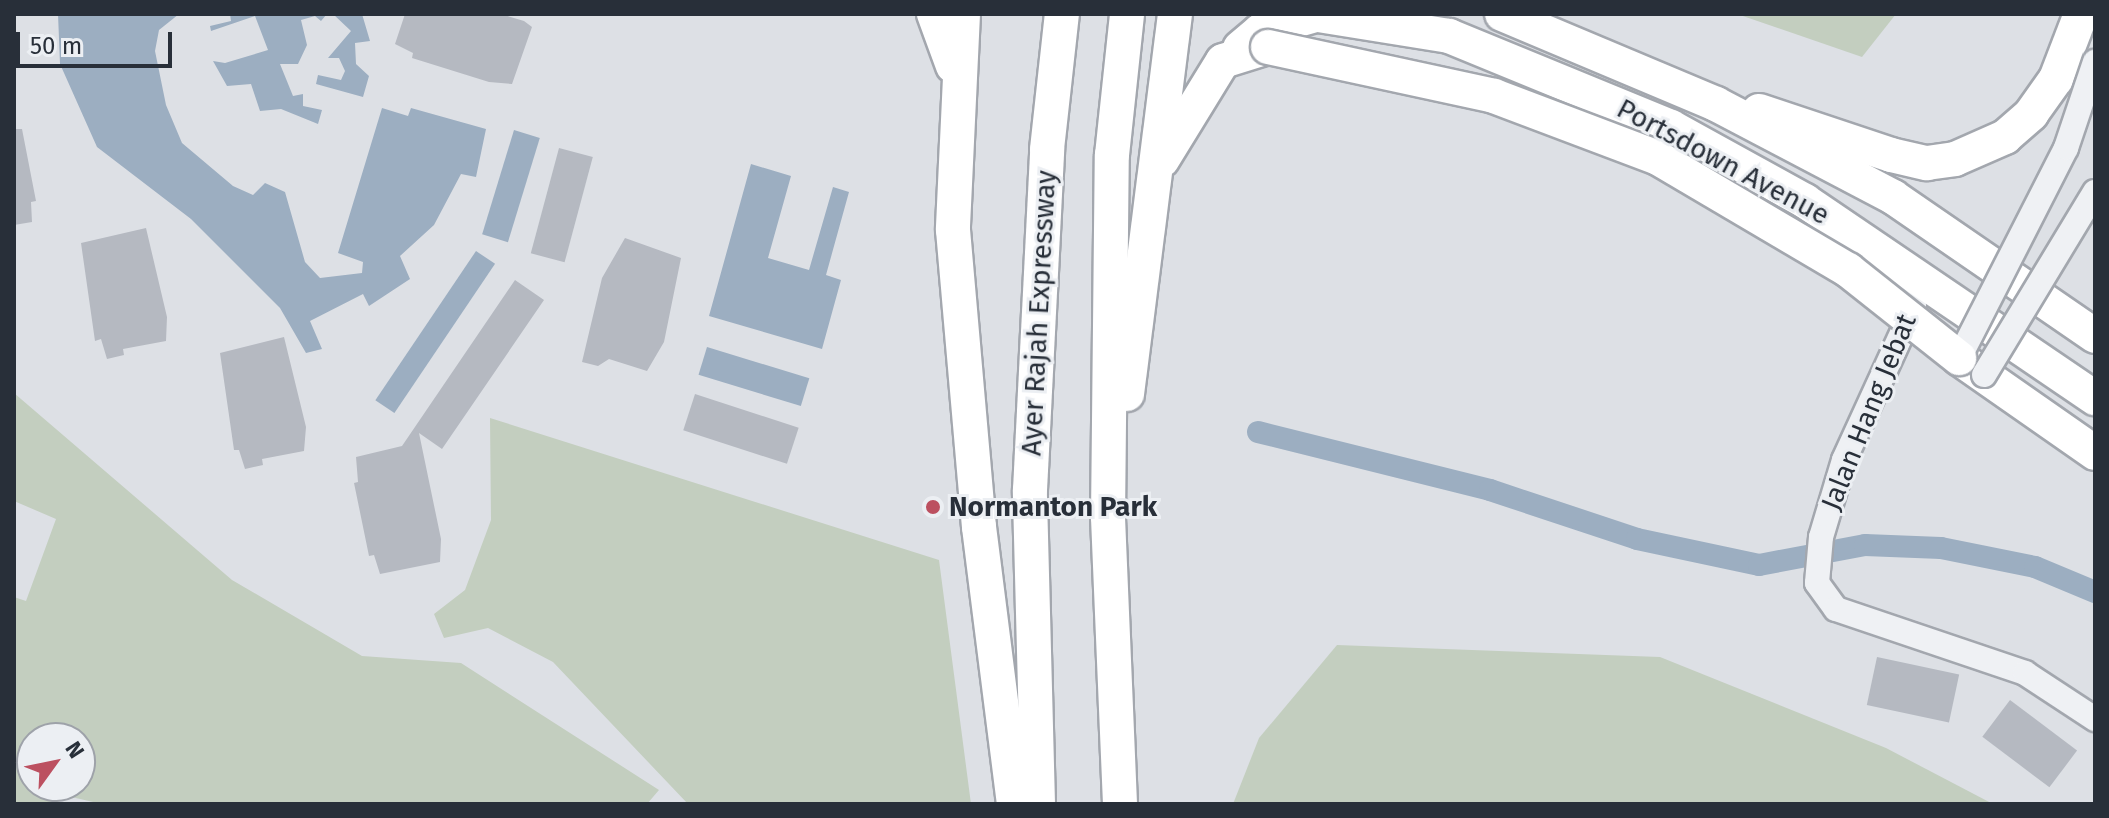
<!DOCTYPE html>
<style>
body{margin:0}
#map{position:relative;width:2109px;height:818px;overflow:hidden;background:#dde0e5;font-family:"Fira Sans",sans-serif}
div>[style]{position:absolute}
.green>*{inset:0;background:#c3cebf}
.water>*{inset:0;background:#9caec1;transform-origin:0 0}
.canal>*{height:22px;margin:-11px;padding:0 11px;transform-origin:11px;border-radius:11px;background:#9caec1}
.building>*{inset:0;background:#b5b9c1;transform-origin:0 0}
.roads{filter:drop-shadow(2px 0 #a3a7ae) drop-shadow(-2px 0 #a3a7ae) drop-shadow(0 2px #a3a7ae) drop-shadow(0 -2px #a3a7ae)}
.minor>*{height:24px;margin:-12px;padding:0 12px;transform-origin:12px;border-radius:12px;background:#eff1f4}
.highway>*{height:34px;margin:-17px;padding:0 17px;transform-origin:17px;border-radius:17px;background:#fff}
.bridges{filter:drop-shadow(2px 0 #a3a7ae) drop-shadow(-2px 0 #a3a7ae) drop-shadow(0 2px #a3a7ae) drop-shadow(0 -2px #a3a7ae)}
.minor-bridge>*{height:24px;margin:-12px;padding:0 12px;transform-origin:12px;border-radius:12px;background:#eff1f4}
.highway-bridge>*{height:34px;margin:-17px;padding:0 17px;transform-origin:17px;border-radius:17px;background:#fff}
.dots>*{width:22px;height:22px;translate:-50% -50%;box-sizing:border-box;border:4px solid #eceff3;border-radius:50%}
span{translate:-50% -50%;white-space:nowrap;text-align:center;line-height:1.15;-webkit-text-stroke:6px #eceff3;paint-order:stroke}
.street-label{font-size:28px;color:#282f39}
.poi-label{font-size:28px;color:#282f39;font-weight:700}
.left{translate:0 -50%;text-align:left}
.frame{position:absolute;inset:0;border:16px solid #282f39;pointer-events:none}
.north{position:absolute;left:16px;top:722px;width:80px;height:80px;box-sizing:border-box;background:#eceff3;border:2px solid #9ea2a9;border-radius:50%;rotate:57deg;font-size:22px;font-weight:700;line-height:32px;text-align:center;color:#282f39}
.north::after{content:'';display:block;margin:auto;width:28px;height:36px;background:#bc5060;clip-path:polygon(50% 0,100% 100%,50% 72%,0 100%)}
.scale{position:absolute;left:16px;top:32px;width:156px;height:36px;box-sizing:border-box;border:4px solid #282f39;border-top:0;padding-left:10px;font-size:24px;line-height:28px;white-space:nowrap;color:#282f39;-webkit-text-stroke:6px #eceff3;paint-order:stroke}
</style>
<div id="map">
<div class="green">
<div style="clip-path:polygon(1737px 14px,1896px 14px,1862px 57px)"></div>
<div style="clip-path:polygon(evenodd,14px 393px,232px 580px,362px 656px,461px 663px,659px 790px,647px 804px,102px 804px,67px 796px,54px 804px,14px 804px,14px 597px,26px 601px,56px 519px,14px 501px,14px 393px,32px 738px,80px 738px,80px 786px,32px 786px,32px 738px)"></div>
<div style="clip-path:polygon(490px 418px,939px 560px,971px 804px,688px 804px,553px 662px,488px 628px,444px 638px,434px 614px,465px 590px,491px 520px)"></div>
<div style="clip-path:polygon(1337px 645px,1660px 657px,1886px 748px,1993px 804px,1233px 804px,1259px 738px)"></div>
</div>
<div class="water">
<div style="clip-path:polygon(58px 14px,179px 14px,159px 30px,155px 51px,166px 105px,182px 143px,233px 186px,253px 195px,265px 183px,285px 192px,305px 262px,320px 278px,362px 273px,363px 262px,338px 253px,382px 108px,408px 116px,411px 108px,486px 129px,476px 177px,461px 174px,434px 225px,400px 256px,410px 279px,369px 306px,363px 294px,310px 321px,322px 349px,306px 353px,280px 308px,191px 219px,97px 147px,60px 64px)"></div>
<div style="clip-path:polygon(230px 14px,327px 14px,321px 21px,315px 16px,301px 20px,307px 45px,298px 64px,280px 64px,293px 96px,303px 94px,303px 106px,322px 110px,318px 124px,281px 109px,260px 111px,251px 84px,227px 86px,213px 61px,225px 63px,268px 50px,255px 16px,211px 31px,210px 26px,231px 21px)"></div>
<div style="clip-path:polygon(333px 14px,362px 14px,370px 41px,355px 43px,356px 64px,369px 76px,363px 97px,316px 84px,318px 75px,341px 80px,345px 71px,339px 58px,328px 58px,351px 31px)"></div>
<div style="left:514px;top:130px;width:27px;height:109px;rotate:17deg"></div>
<div style="clip-path:polygon(751px 164px,791px 176px,768px 258px,809px 270px,833px 187px,849px 192px,826px 275px,841px 280px,822px 349px,709px 316px)"></div>
<div style="left:476px;top:251px;width:23px;height:180px;rotate:34deg"></div>
<div style="left:707px;top:347px;width:107px;height:29px;rotate:17deg"></div>
</div>
<div class="canal">
<div style="left:1258px;top:432px;width:239px;rotate:14deg"></div>
<div style="left:1490px;top:490px;width:155px;rotate:18.4deg"></div>
<div style="left:1637px;top:539px;width:125px;rotate:12deg"></div>
<div style="left:1759px;top:565px;width:108px;rotate:-10.7deg"></div>
<div style="left:1865px;top:545px;width:76px;rotate:2.3deg"></div>
<div style="left:1941px;top:548px;width:96px;rotate:11.4deg"></div>
<div style="left:2035px;top:567px;width:65px;rotate:22.6deg"></div>
</div>
<div class="building">
<div style="clip-path:polygon(405px 14px,501px 14px,524px 21px,532px 27px,512px 84px,489px 82px,412px 58px,413px 53px,395px 44px)"></div>
<div style="clip-path:polygon(14px 129px,22px 129px,36px 201px,31px 202px,32px 222px,14px 225px)"></div>
<div style="left:559px;top:148px;width:35px;height:109px;rotate:15deg"></div>
<div style="clip-path:polygon(146px 228px,167px 317px,166px 341px,123px 349px,124px 355px,107px 359px,101px 339px,95px 341px,81px 243px)"></div>
<div style="clip-path:polygon(625px 238px,681px 258px,664px 342px,647px 371px,609px 359px,598px 366px,582px 362px,602px 278px)"></div>
<div style="clip-path:polygon(515px 280px,544px 300px,442px 449px,419px 433px,441px 539px,440px 562px,380px 574px,374px 555px,369px 556px,354px 483px,358px 482px,356px 457px,402px 446px)"></div>
<div style="clip-path:polygon(284px 337px,306px 427px,304px 451px,262px 459px,263px 465px,245px 469px,239px 450px,234px 450px,220px 353px)"></div>
<div style="left:695px;top:394px;width:109px;height:38px;rotate:18deg"></div>
<div style="left:1877px;top:657px;width:84px;height:49px;rotate:12deg"></div>
<div style="left:2010px;top:700px;width:84px;height:46px;rotate:37deg"></div>
</div>
<div class="roads">
<div class="minor">
<div style="left:1899px;top:269px;width:27px;rotate:59deg"></div>
<div style="left:1913px;top:292px;width:15px;rotate:86deg"></div>
<div style="left:1914px;top:307px;width:168px;rotate:114.6deg"></div>
<div style="left:1844px;top:460px;width:80px;rotate:106.6deg"></div>
<div style="left:1821px;top:537px;width:46px;rotate:95deg"></div>
<div style="left:1817px;top:583px;width:32px;rotate:54deg"></div>
<div style="left:1836px;top:609px;width:200px;rotate:18.7deg"></div>
<div style="left:2025px;top:673px;width:84px;rotate:33.3deg"></div>
</div>
<div class="highway">
<div style="left:934px;top:14px;width:55px;rotate:69.9deg"></div>
<div style="left:963px;top:14px;width:216px;rotate:92.7deg"></div>
<div style="left:953px;top:230px;width:298px;rotate:85deg"></div>
<div style="left:979px;top:527px;width:279px;rotate:82.8deg"></div>
<div style="left:1312px;top:14px;width:139px;rotate:9.1deg"></div>
<div style="left:1449px;top:36px;width:240px;rotate:22.3deg"></div>
<div style="left:1671px;top:127px;width:153px;rotate:28.9deg"></div>
<div style="left:1805px;top:201px;width:351px;rotate:34.2deg"></div>
<div style="left:1502px;top:14px;width:232px;rotate:22.8deg"></div>
<div style="left:1716px;top:104px;width:200px;rotate:27.7deg"></div>
<div style="left:1893px;top:197px;width:245px;rotate:34.5deg"></div>
<div style="left:1240px;top:48px;width:26px;rotate:-40deg"></div>
<div style="left:1260px;top:31px;width:57px;rotate:-16.2deg"></div>
<div style="left:1759px;top:111px;width:139px;rotate:18.4deg"></div>
<div style="left:1891px;top:155px;width:37px;rotate:13deg"></div>
<div style="left:1927px;top:163px;width:28px;rotate:-8deg"></div>
<div style="left:1955px;top:159px;width:55px;rotate:-23.7deg"></div>
<div style="left:2005px;top:137px;width:35px;rotate:-41deg"></div>
<div style="left:2031px;top:114px;width:43px;rotate:-54.5deg"></div>
<div style="left:2056px;top:79px;width:70px;rotate:-69deg"></div>
<div style="left:1162px;top:160px;width:116px;rotate:-58.4deg"></div>
<div style="left:1223px;top:61px;width:47px;rotate:-17.3deg"></div>
<div style="left:1959px;top:358px;width:166px;rotate:34.9deg"></div>
<div style="left:1127px;top:394px;width:383px;rotate:-82.8deg"></div>
<div style="left:1038px;top:804px;width:314px;rotate:-91.5deg"></div>
<div style="left:1030px;top:490px;width:341px;rotate:-87.1deg"></div>
<div style="left:1047px;top:149px;width:136px;rotate:-83.7deg"></div>
<div style="left:1120px;top:804px;width:287px;rotate:-92.4deg"></div>
<div style="left:1108px;top:517px;width:362px;rotate:-89.4deg"></div>
<div style="left:1112px;top:155px;width:142px;rotate:-83.9deg"></div>
</div>
</div>
<div class="bridges">
<div class="minor-bridge">
<div style="left:1959px;top:358px;width:236px;rotate:-63deg"></div>
<div style="left:2066px;top:148px;width:91px;rotate:-71.4deg"></div>
<div style="left:1984px;top:375px;width:214px;rotate:-58.8deg"></div>
</div>
<div class="highway-bridge">
<div style="left:1268px;top:47px;width:231px;rotate:12.2deg"></div>
<div style="left:1494px;top:96px;width:175px;rotate:20.7deg"></div>
<div style="left:1658px;top:158px;width:221px;rotate:30.5deg"></div>
<div style="left:1848px;top:270px;width:142px;rotate:38.4deg"></div>
</div>
</div>
<div class="dots">
<div style="left:933px;top:507px;background:#bc5060"></div>
</div>
<div class="street-label">
<span style="left:1723px;top:162px;rotate:28deg">Portsdown Avenue</span>
<span style="left:1039px;top:313px;rotate:-87deg">Ayer Rajah Expressway</span>
<span style="left:1869px;top:412px;rotate:-68deg">Jalan Hang Jebat</span>
</div>
<div class="poi-label">
<span class="left" style="left:949px;top:507px">Normanton Park</span>
</div>
<div class="frame"></div>
<div class="north">N</div>
<div class="scale">50 m</div>
</div>
